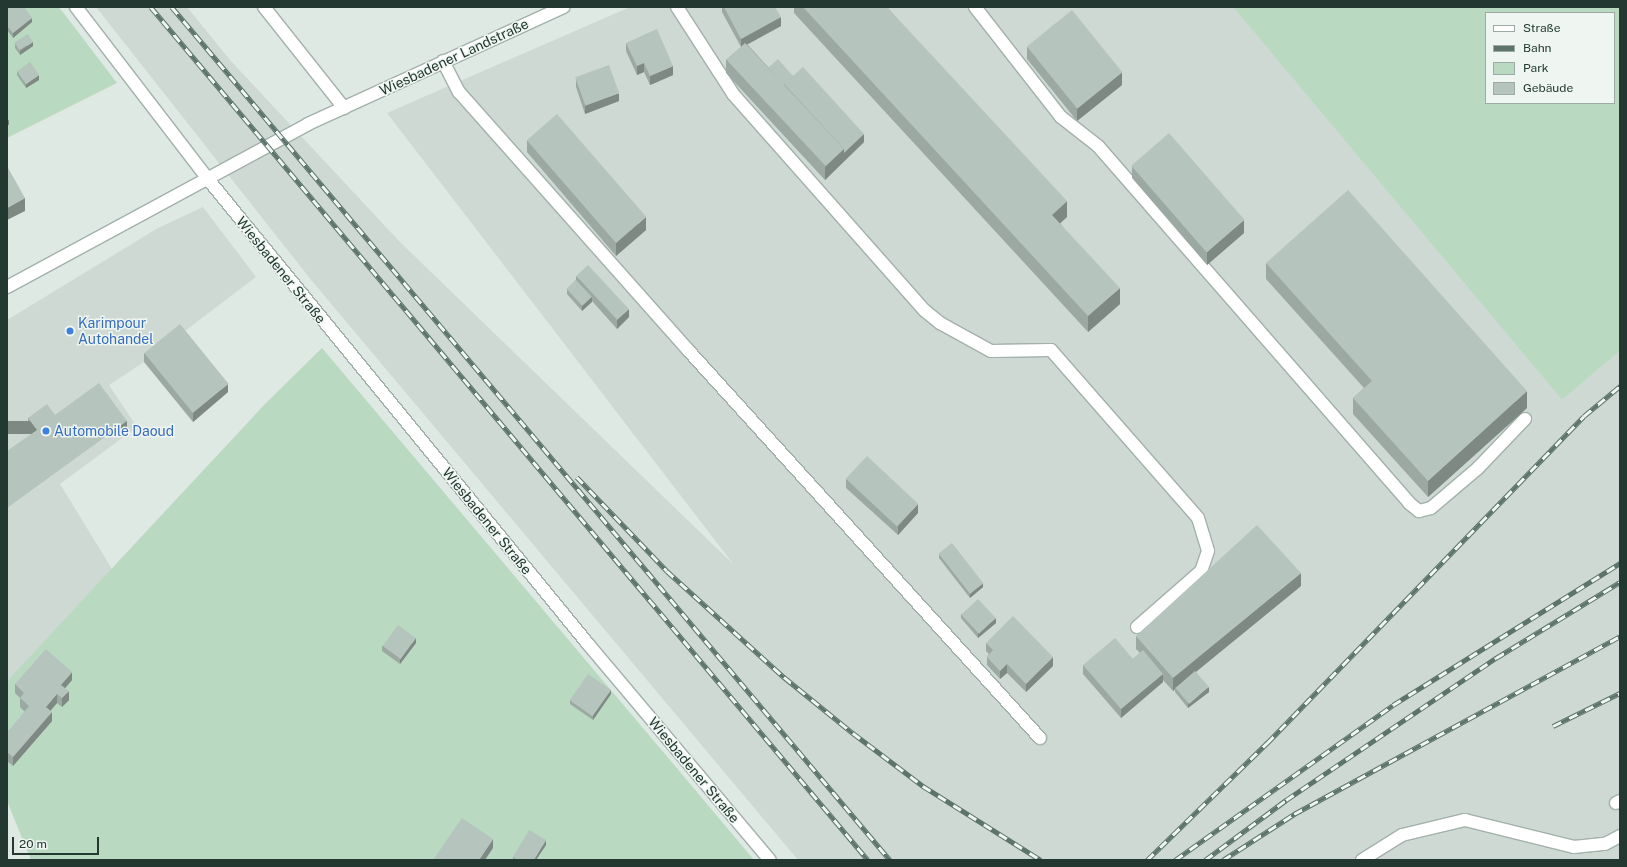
<!DOCTYPE html>
<meta charset="utf-8">
<style>
body{margin:0}
#map{position:relative;width:1627px;height:867px;overflow:hidden;background:#dfe9e4;font-family:"Public Sans",sans-serif}
div>[style]{position:absolute}
.built>*{inset:0;background:#ced9d3}
.green>*{inset:0;background:#b9d9c0}
.roads{filter:drop-shadow(1px 0 #a3b0ab) drop-shadow(-1px 0 #a3b0ab) drop-shadow(0 1px #a3b0ab) drop-shadow(0 -1px #a3b0ab)}
.lane>*{height:12px;margin:-6px;padding:0 6px;transform-origin:6px;border-radius:6px;background:#fff}
.street>*{height:12px;margin:-6px;padding:0 6px;transform-origin:6px;border-radius:6px;background:#fff}
.secondary>*{height:12px;margin:-6px;padding:0 6px;transform-origin:6px;border-radius:6px;background:#fff}
.rail>*{height:4.5px;margin-top:-2.25px;transform-origin:0;background:repeating-linear-gradient(90deg,#eff6f2 0 9px,#5c746c 0 18px);box-sizing:border-box;border-block:1px solid #5c746c}
.wall>*{inset:0;background:#9ca9a3}
.shaded-wall>*{inset:0;background:#7f8984;transform-origin:0 0}
.building>*{inset:0;background:#b5c4bd;transform-origin:0 0}
.dots>*{width:11px;height:11px;translate:-50% -50%;box-sizing:border-box;border:2px solid #eff6f2;border-radius:50%}
span{translate:-50% -50%;white-space:nowrap;text-align:center;line-height:1.15;-webkit-text-stroke:3px #eff6f2;paint-order:stroke}
.street-label{font-size:14px;color:#223831}
.shop-label{font-size:14px;color:#366cbe}
.left{translate:0 -50%;text-align:left}
.frame{position:absolute;inset:0;border:8px solid #223831;pointer-events:none}
.legend{position:absolute;left:1485px;top:12px;width:130px;height:92px;box-sizing:border-box;background:#eff6f2;border:1px solid #9daaa5;margin:0;padding:5px 7px;list-style:none;font-size:12px;color:#223831}
.legend li{display:flex;align-items:center;gap:8px;height:20px}
.legend b{width:20px;border:1px solid #9daaa5}
.scale{position:absolute;left:12px;top:837px;width:87px;height:18px;box-sizing:border-box;border:2px solid #223831;border-top:0;padding-left:5px;font-size:12px;line-height:14px;white-space:nowrap;color:#223831;-webkit-text-stroke:3px #eff6f2;paint-order:stroke}
</style>
<div id="map">
<div class="built">
<div style="clip-path:polygon(96px 7px,187px 7px,230px 60px,400px 242px,734px 565px,387px 113px,630px 7px,1233px 7px,1562px 400px,1620px 351px,1620px 860px,798px 860px,312px 281px)"></div>
<div style="clip-path:polygon(203px 207px,256px 277px,144px 362px,109px 385px,137px 427px,60px 484px,112px 569px,7px 681px,7px 320px,158px 228px)"></div>
</div>
<div class="green">
<div style="clip-path:polygon(7px 7px,59px 7px,117px 83px,7px 138px)"></div>
<div style="clip-path:polygon(evenodd,1233px 7px,1620px 7px,1620px 351px,1562px 400px,1233px 7px,1486px 13px,1614px 13px,1614px 103px,1486px 103px,1486px 13px)"></div>
<div style="clip-path:polygon(322px 348px,686px 779px,754px 860px,31px 860px,7px 801px,7px 681px,265px 404px)"></div>
</div>
<div class="roads">
<div class="lane">
<div style="left:76px;top:7px;width:215px;rotate:52.5deg"></div>
<div style="left:677px;top:7px;width:103px;rotate:57.2deg"></div>
<div style="left:733px;top:94px;width:288px;rotate:48.5deg"></div>
<div style="left:924px;top:310px;width:21px;rotate:39deg"></div>
<div style="left:940px;top:323px;width:58px;rotate:28.8deg"></div>
<div style="left:991px;top:351px;width:60px;rotate:-1deg"></div>
<div style="left:1051px;top:350px;width:223px;rotate:48.8deg"></div>
<div style="left:1198px;top:518px;width:34px;rotate:73deg"></div>
<div style="left:1208px;top:551px;width:21px;rotate:109deg"></div>
<div style="left:1201px;top:571px;width:85px;rotate:138.8deg"></div>
<div style="left:975px;top:7px;width:140px;rotate:52deg"></div>
<div style="left:1061px;top:117px;width:47px;rotate:38.1deg"></div>
<div style="left:1098px;top:146px;width:473px;rotate:48.9deg"></div>
<div style="left:1409px;top:503px;width:13px;rotate:39deg"></div>
<div style="left:1419px;top:511px;width:12px;rotate:-14deg"></div>
<div style="left:1431px;top:508px;width:62px;rotate:-40.4deg"></div>
<div style="left:1478px;top:468px;width:68px;rotate:-46.2deg"></div>
<div style="left:443px;top:61px;width:35px;rotate:63deg"></div>
<div style="left:459px;top:92px;width:345px;rotate:48.4deg"></div>
<div style="left:688px;top:350px;width:524px;rotate:47.79deg"></div>
<div style="left:1616px;top:803px;width:4px;rotate:-27deg"></div>
<div style="left:1362px;top:860px;width:47px;rotate:-32deg"></div>
<div style="left:1402px;top:835px;width:65px;rotate:-13.4deg"></div>
<div style="left:1465px;top:820px;width:112px;rotate:13.9deg"></div>
<div style="left:1574px;top:847px;width:31px;rotate:-6deg"></div>
<div style="left:1605px;top:844px;width:17px;rotate:-28deg"></div>
</div>
<div class="street">
<div style="left:264px;top:7px;width:129px;rotate:51.6deg"></div>
<div style="left:207px;top:178px;width:602px;rotate:50.73deg"></div>
<div style="left:588px;top:644px;width:282px;rotate:49.9deg"></div>
</div>
<div class="secondary">
<div style="left:7px;top:287px;width:342px;rotate:-28.4deg"></div>
<div style="left:308px;top:124px;width:281px;rotate:-24.6deg"></div>
</div>
</div>
<div class="rail">
<div style="left:151px;top:7px;width:1114px;rotate:49.95deg"></div>
<div style="left:172px;top:7px;width:1115px;rotate:49.91deg"></div>
<div style="left:577px;top:477px;width:130px;rotate:46.2deg"></div>
<div style="left:667px;top:571px;width:158px;rotate:42.2deg"></div>
<div style="left:784px;top:677px;width:89px;rotate:39.1deg"></div>
<div style="left:853px;top:733px;width:88px;rotate:37.1deg"></div>
<div style="left:923px;top:786px;width:139px;rotate:32.1deg"></div>
<div style="left:1553px;top:726px;width:75px;rotate:-26.2deg"></div>
<div style="left:1147px;top:860px;width:168px;rotate:-44.3deg"></div>
<div style="left:1267px;top:743px;width:455px;rotate:-45.9deg"></div>
<div style="left:1584px;top:416px;width:47px;rotate:-39.8deg"></div>
<div style="left:1175px;top:860px;width:267px;rotate:-35.4deg"></div>
<div style="left:1393px;top:705px;width:268px;rotate:-32deg"></div>
<div style="left:1205px;top:860px;width:101px;rotate:-36.5deg"></div>
<div style="left:1286px;top:800px;width:254px;rotate:-34.1deg"></div>
<div style="left:1496px;top:658px;width:145px;rotate:-31.5deg"></div>
<div style="left:1223px;top:860px;width:85px;rotate:-32.9deg"></div>
<div style="left:1294px;top:814px;width:371px;rotate:-28.6deg"></div>
</div>
<div class="wall">
<div style="clip-path:polygon(722px 7px,775px 7px,781px 26px,747px 44px,769px 68px,793px 76px,864px 142px,825px 180px,726px 73px,726px 60px,741px 47px,722px 12px)"></div>
<div style="clip-path:polygon(794px 7px,887px 7px,1067px 217px,1060px 223px,1120px 304px,1088px 332px,794px 13px)"></div>
<div style="clip-path:polygon(7px 9px,32px 22px,13px 38px,7px 30px)"></div>
<div style="clip-path:polygon(626px 43px,673px 75px,650px 85px,644px 72px,637px 75px,626px 51px)"></div>
<div style="clip-path:polygon(15px 44px,33px 46px,20px 55px,15px 48px)"></div>
<div style="clip-path:polygon(1027px 47px,1122px 85px,1077px 121px,1027px 59px)"></div>
<div style="clip-path:polygon(17px 71px,39px 80px,26px 88px,17px 75px)"></div>
<div style="clip-path:polygon(576px 79px,619px 101px,585px 114px,576px 87px)"></div>
<div style="clip-path:polygon(527px 140px,646px 230px,616px 256px,527px 152px)"></div>
<div style="clip-path:polygon(1132px 166px,1244px 233px,1207px 265px,1132px 178px)"></div>
<div style="clip-path:polygon(1266px 263px,1527px 408px,1428px 497px,1353px 414px,1353px 398px,1364px 388px,1266px 279px)"></div>
<div style="clip-path:polygon(576px 276px,629px 317px,617px 329px,592px 301px,582px 311px,567px 294px,567px 289px,576px 280px)"></div>
<div style="clip-path:polygon(144px 353px,228px 392px,193px 422px,144px 362px)"></div>
<div style="clip-path:polygon(55px 415px,127px 434px,31px 434px,28px 431px,28px 418px)"></div>
<div style="clip-path:polygon(846px 479px,918px 513px,898px 535px,846px 488px)"></div>
<div style="clip-path:polygon(939px 554px,983px 587px,970px 598px,939px 558px)"></div>
<div style="clip-path:polygon(1301px 586px,1196px 672px,1209px 692px,1188px 708px,1175px 692px,1175px 689px,1173px 691px,1163px 680px,1163px 682px,1121px 718px,1083px 674px,1083px 665px,1133px 659px,1140px 653px,1136px 649px,1136px 636px)"></div>
<div style="clip-path:polygon(961px 614px,996px 623px,978px 638px,961px 618px)"></div>
<div style="clip-path:polygon(416px 643px,400px 664px,382px 651px,382px 646px)"></div>
<div style="clip-path:polygon(986px 643px,1053px 666px,1026px 692px,1007px 673px,1000px 679px,987px 665px,987px 657px,989px 654px,986px 651px)"></div>
<div style="clip-path:polygon(72px 680px,65px 688px,69px 700px,62px 707px,57px 703px,50px 711px,52px 721px,13px 766px,7px 761px,7px 733px,25px 712px,20px 707px,20px 698px,15px 693px,15px 684px)"></div>
<div style="clip-path:polygon(611px 694px,593px 720px,570px 704px,570px 700px)"></div>
<div style="clip-path:polygon(546px 845px,536px 860px,513px 860px,513px 857px)"></div>
</div>
<div class="shaded-wall">
<div style="clip-path:polygon(781px 17px,781px 26px,741px 48px,741px 39px)"></div>
<div style="clip-path:polygon(32px 18px,32px 22px,13px 38px,13px 33px)"></div>
<div style="clip-path:polygon(33px 42px,33px 46px,20px 55px,20px 51px)"></div>
<div style="clip-path:polygon(644px 63px,644px 72px,637px 75px,637px 66px)"></div>
<div style="clip-path:polygon(673px 66px,673px 75px,650px 85px,650px 76px)"></div>
<div style="clip-path:polygon(1122px 72px,1122px 85px,1077px 121px,1077px 108px)"></div>
<div style="clip-path:polygon(39px 75px,39px 80px,26px 88px,26px 84px)"></div>
<div style="clip-path:polygon(619px 93px,619px 101px,585px 114px,585px 106px)"></div>
<div style="clip-path:polygon(9px 120px,9px 125px,7px 125px,7px 121px)"></div>
<div style="clip-path:polygon(864px 134px,864px 142px,825px 180px,825px 167px,844px 149px)"></div>
<div style="clip-path:polygon(25px 198px,25px 211px,7px 220px,7px 208px)"></div>
<div style="clip-path:polygon(1067px 201px,1067px 217px,1052px 231px,1052px 215px)"></div>
<div style="clip-path:polygon(646px 217px,646px 230px,616px 256px,616px 243px)"></div>
<div style="clip-path:polygon(1244px 220px,1244px 233px,1207px 265px,1207px 252px)"></div>
<div style="clip-path:polygon(1120px 288px,1120px 304px,1088px 332px,1088px 316px)"></div>
<div style="clip-path:polygon(592px 297px,592px 302px,582px 311px,582px 306px)"></div>
<div style="clip-path:polygon(629px 309px,629px 317px,617px 329px,617px 320px)"></div>
<div style="clip-path:polygon(228px 384px,228px 392px,193px 422px,193px 413px)"></div>
<div style="clip-path:polygon(1527px 391px,1527px 408px,1428px 497px,1428px 481px)"></div>
<div style="left:127px;top:421px;width:13px;height:148px;rotate:90deg"></div>
<div style="clip-path:polygon(918px 504px,918px 513px,898px 535px,898px 526px)"></div>
<div style="clip-path:polygon(1301px 573px,1301px 586px,1176px 688px,1175px 687px,1175px 689px,1173px 691px,1173px 678px)"></div>
<div style="clip-path:polygon(983px 583px,983px 587px,970px 598px,970px 594px)"></div>
<div style="clip-path:polygon(996px 618px,996px 623px,978px 638px,978px 633px)"></div>
<div style="clip-path:polygon(416px 638px,416px 643px,400px 664px,400px 660px)"></div>
<div style="clip-path:polygon(1053px 657px,1053px 666px,1026px 692px,1026px 684px)"></div>
<div style="clip-path:polygon(1007px 664px,1007px 673px,1000px 679px,1000px 671px)"></div>
<div style="clip-path:polygon(72px 672px,72px 680px,61px 693px,61px 685px)"></div>
<div style="clip-path:polygon(1163px 674px,1163px 682px,1121px 718px,1121px 709px)"></div>
<div style="clip-path:polygon(1209px 687px,1209px 692px,1188px 708px,1188px 703px)"></div>
<div style="clip-path:polygon(611px 690px,611px 694px,593px 720px,593px 715px)"></div>
<div style="clip-path:polygon(69px 691px,69px 700px,62px 707px,62px 698px)"></div>
<div style="clip-path:polygon(57px 694px,57px 703px,46px 716px,46px 707px)"></div>
<div style="clip-path:polygon(52px 712px,52px 721px,13px 766px,13px 757px)"></div>
<div style="clip-path:polygon(493px 839px,493px 848px,485px 860px,479px 860px)"></div>
<div style="clip-path:polygon(546px 840px,546px 845px,536px 860px,534px 860px)"></div>
</div>
<div class="building">
<div style="clip-path:polygon(10px 7px,24px 7px,32px 18px,13px 33px,7px 26px,7px 9px)"></div>
<div style="clip-path:polygon(724px 7px,775px 7px,781px 17px,741px 39px)"></div>
<div style="clip-path:polygon(803px 7px,887px 7px,1067px 201px,1052px 215px,1120px 288px,1088px 316px)"></div>
<div style="left:1072px;top:10px;width:80px;height:58px;rotate:51deg"></div>
<div style="clip-path:polygon(657px 29px,673px 66px,650px 76px,644px 63px,637px 66px,626px 43px)"></div>
<div style="left:28px;top:34px;width:9px;height:16px;rotate:58deg"></div>
<div style="left:745px;top:43px;width:145px;height:25px;rotate:47deg"></div>
<div style="left:778px;top:59px;width:23px;height:13px;rotate:49deg"></div>
<div style="left:30px;top:62px;width:16px;height:16px;rotate:55deg"></div>
<div style="left:609px;top:65px;width:30px;height:36px;rotate:70deg"></div>
<div style="clip-path:polygon(803px 67px,864px 134px,844px 153px,844px 149px,784px 84px)"></div>
<div style="left:557px;top:114px;width:136px;height:40px;rotate:49deg"></div>
<div style="left:1169px;top:133px;width:115px;height:50px;rotate:49deg"></div>
<div style="clip-path:polygon(7px 166px,25px 198px,7px 208px)"></div>
<div style="clip-path:polygon(1348px 190px,1527px 391px,1428px 481px,1353px 398px,1372px 381px,1266px 263px)"></div>
<div style="left:588px;top:265px;width:60px;height:16px;rotate:47deg"></div>
<div style="left:576px;top:280px;width:23px;height:13px;rotate:47deg"></div>
<div style="left:180px;top:324px;width:77px;height:46px;rotate:51deg"></div>
<div style="clip-path:polygon(99px 383px,127px 421px,7px 508px,7px 451px,37px 430px,28px 418px,47px 404px,55px 415px)"></div>
<div style="left:867px;top:456px;width:70px;height:31px;rotate:43deg"></div>
<div style="clip-path:polygon(1257px 525px,1301px 573px,1173px 678px,1136px 636px)"></div>
<div style="left:952px;top:543px;width:51px;height:17px;rotate:52deg"></div>
<div style="left:978px;top:599px;width:26px;height:23px;rotate:47deg"></div>
<div style="clip-path:polygon(1013px 616px,1053px 657px,1026px 684px,1007px 664px,1000px 671px,987px 657px,993px 650px,986px 643px)"></div>
<div style="left:398px;top:625px;width:22px;height:26px;rotate:36deg"></div>
<div style="clip-path:polygon(1115px 638px,1133px 659px,1143px 650px,1163px 674px,1121px 709px,1083px 665px)"></div>
<div style="clip-path:polygon(46px 649px,72px 672px,61px 685px,69px 691px,62px 698px,57px 694px,46px 707px,52px 712px,13px 757px,7px 752px,7px 733px,29px 706px,20px 698px,24px 693px,15px 684px)"></div>
<div style="left:1195px;top:671px;width:21px;height:26px;rotate:49deg"></div>
<div style="left:588px;top:674px;width:28px;height:32px;rotate:35deg"></div>
<div style="clip-path:polygon(462px 818px,493px 839px,479px 860px,433px 860px)"></div>
<div style="clip-path:polygon(529px 830px,546px 840px,534px 860px,518px 860px,513px 857px)"></div>
</div>
<div class="dots">
<div style="left:70px;top:331px;background:#3f7fe0"></div>
<div style="left:46px;top:431px;background:#3f7fe0"></div>
</div>
<div class="street-label">
<span style="left:454px;top:57px;rotate:-25deg">Wiesbadener Landstraße</span>
<span style="left:281px;top:270px;rotate:51deg">Wiesbadener Straße</span>
<span style="left:487px;top:521px;rotate:51deg">Wiesbadener Straße</span>
<span style="left:694px;top:770px;rotate:50deg">Wiesbadener Straße</span>
</div>
<div class="shop-label">
<span class="left" style="left:78px;top:331px">Karimpour<br>Autohandel</span>
<span class="left" style="left:54px;top:431px">Automobile Daoud</span>
</div>
<div class="frame"></div>
<ul class="legend">
<li><b style="height:5px;background:#fff"></b>Straße</li>
<li><b style="height:5px;background:#5c746c"></b>Bahn</li>
<li><b style="height:11px;background:#b9d9c0"></b>Park</li>
<li><b style="height:11px;background:#b5c4bd"></b>Gebäude</li>
</ul>
<div class="scale">20 m</div>
</div>
